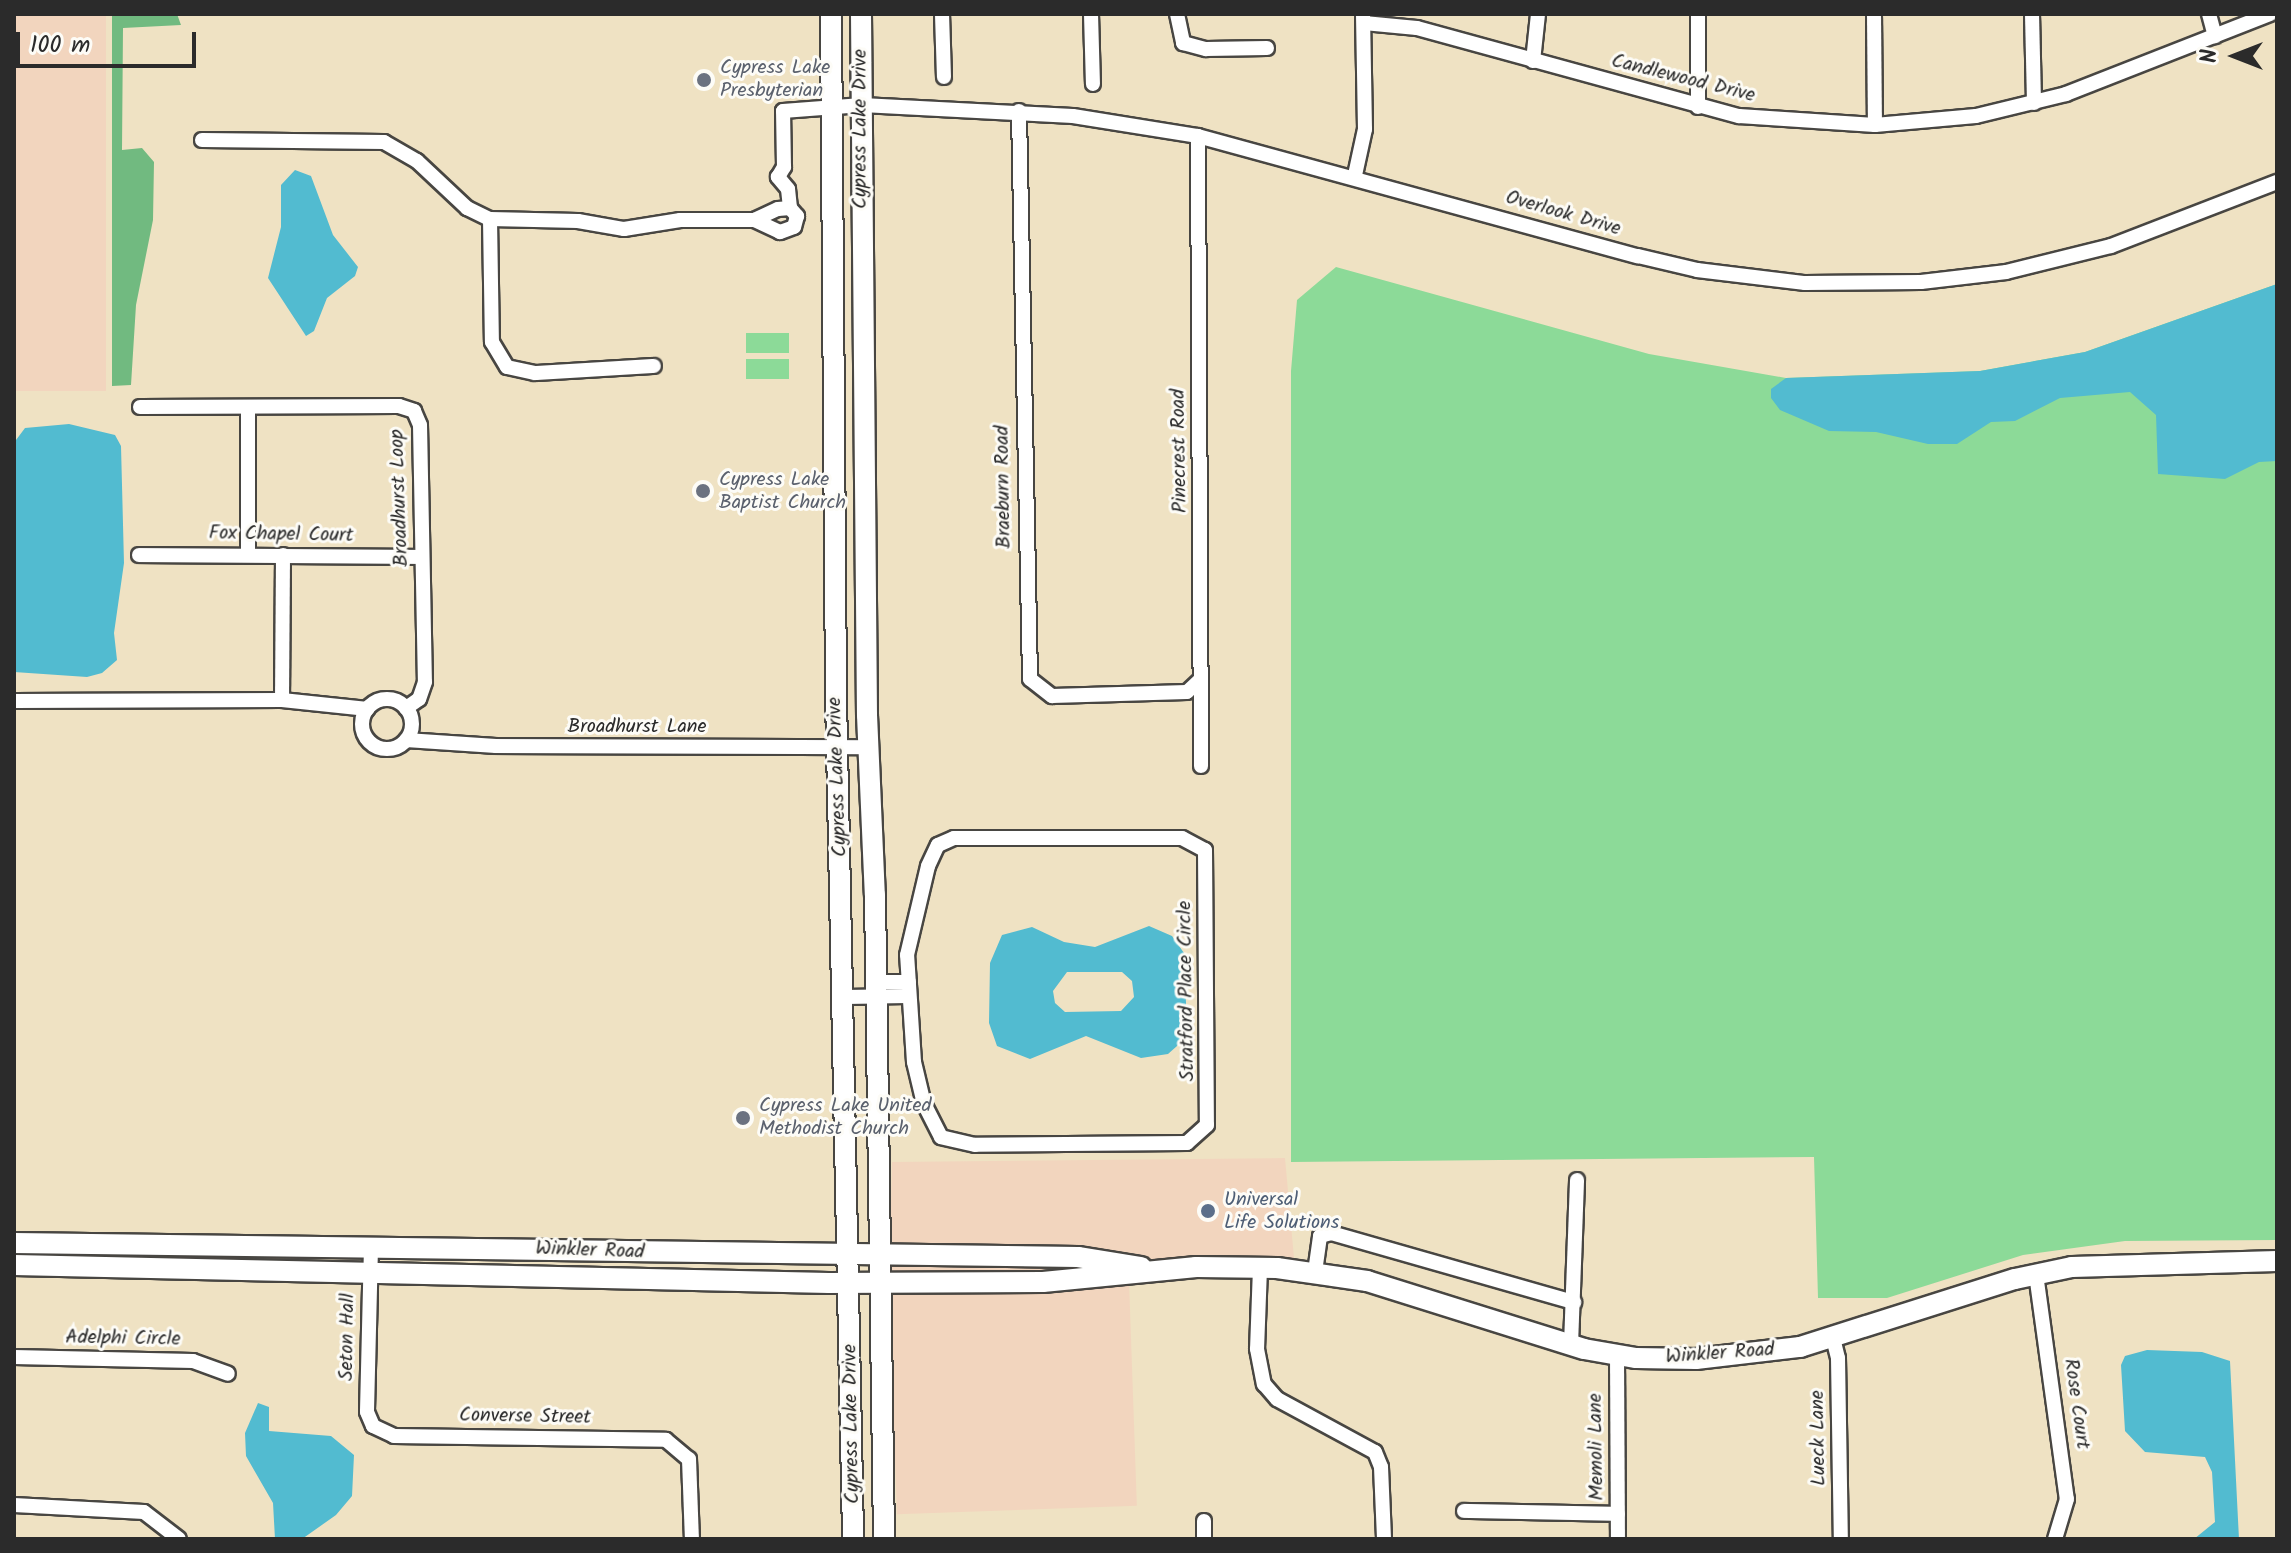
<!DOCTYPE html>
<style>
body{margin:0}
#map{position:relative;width:2291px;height:1553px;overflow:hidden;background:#efe2c3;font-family:Kalam,sans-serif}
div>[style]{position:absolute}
.built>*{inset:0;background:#f2d5be;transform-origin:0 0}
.green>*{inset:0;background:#8cda98;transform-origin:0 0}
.forest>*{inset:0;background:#71ba80}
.water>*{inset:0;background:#52bbd0}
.roads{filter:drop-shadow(2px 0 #484642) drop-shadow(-2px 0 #484642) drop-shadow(0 2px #484642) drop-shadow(0 -2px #484642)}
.street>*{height:14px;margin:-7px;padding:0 7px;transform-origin:7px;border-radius:7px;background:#fff}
.street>.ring{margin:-7px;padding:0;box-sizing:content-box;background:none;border:14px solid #fff;border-radius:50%}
.secondary>*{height:20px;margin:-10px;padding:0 10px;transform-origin:10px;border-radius:10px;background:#fff}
.dots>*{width:22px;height:22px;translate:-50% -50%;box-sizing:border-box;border:4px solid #fdfcf7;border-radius:50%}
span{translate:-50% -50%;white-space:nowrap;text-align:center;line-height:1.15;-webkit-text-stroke:6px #fdfcf7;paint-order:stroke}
.worship-label{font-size:20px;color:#5b616d}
.left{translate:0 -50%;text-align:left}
.street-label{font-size:20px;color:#2b2b2b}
.service-label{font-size:20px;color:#4e5e75}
.frame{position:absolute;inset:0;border:16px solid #2b2b2b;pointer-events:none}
.north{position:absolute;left:2195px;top:16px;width:80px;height:80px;-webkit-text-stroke:6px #fdfcf7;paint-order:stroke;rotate:270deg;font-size:22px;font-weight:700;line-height:32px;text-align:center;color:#2b2b2b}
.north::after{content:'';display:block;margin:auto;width:28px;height:36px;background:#2b2b2b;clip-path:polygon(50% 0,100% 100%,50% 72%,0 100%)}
.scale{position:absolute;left:16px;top:32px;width:180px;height:36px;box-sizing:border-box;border:4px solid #2b2b2b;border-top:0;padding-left:10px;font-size:24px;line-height:28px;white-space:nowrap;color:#2b2b2b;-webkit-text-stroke:6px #fdfcf7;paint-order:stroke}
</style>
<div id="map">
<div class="built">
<div style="left:14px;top:14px;width:92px;height:377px"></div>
<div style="clip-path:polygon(1285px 1158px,1294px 1258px,1183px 1263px,890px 1249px,892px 1162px)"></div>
<div style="clip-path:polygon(890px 1262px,1088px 1264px,1096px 1272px,889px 1276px)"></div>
<div style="left:1129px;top:1281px;width:225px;height:240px;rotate:88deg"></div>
</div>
<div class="green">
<div style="clip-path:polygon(1336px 267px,1649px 354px,1786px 378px,1980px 371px,2085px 352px,2277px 284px,2277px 1240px,2125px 1241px,2023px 1255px,1887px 1298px,1818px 1298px,1814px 1157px,1291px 1162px,1291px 371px,1297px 300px)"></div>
<div style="left:789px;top:333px;width:20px;height:43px;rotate:90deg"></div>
<div style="left:789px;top:359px;width:20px;height:43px;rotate:90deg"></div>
</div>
<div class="forest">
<div style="clip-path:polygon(112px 14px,177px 14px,181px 25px,123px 28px,122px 150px,142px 148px,154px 162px,153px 220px,136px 305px,131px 385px,112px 386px)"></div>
</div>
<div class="water">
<div style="clip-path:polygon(295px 170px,311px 176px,333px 235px,358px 267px,355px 276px,327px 298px,314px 331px,306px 336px,268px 278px,281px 227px,281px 185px)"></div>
<div style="clip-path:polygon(2277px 284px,2277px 461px,2259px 462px,2225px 479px,2158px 474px,2156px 415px,2130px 392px,2060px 398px,2015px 421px,1991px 422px,1957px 444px,1928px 444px,1876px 432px,1829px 431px,1780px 410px,1771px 398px,1771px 389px,1786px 378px,1980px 371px,2085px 352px)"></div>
<div style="clip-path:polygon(69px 424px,115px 435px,121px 446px,124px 563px,114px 633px,117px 660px,102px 673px,87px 677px,14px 672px,16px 440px,25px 428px)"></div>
<div style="clip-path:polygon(evenodd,1149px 926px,1172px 936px,1184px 953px,1187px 1028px,1177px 1046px,1168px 1054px,1141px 1058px,1086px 1036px,1030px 1059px,997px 1046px,989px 1023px,990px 963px,1002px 935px,1032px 927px,1064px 942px,1095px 947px,1149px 926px,1067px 972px,1122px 972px,1132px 981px,1134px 997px,1121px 1011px,1065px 1012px,1055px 1003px,1053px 991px,1067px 972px)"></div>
<div style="clip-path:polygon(2147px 1350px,2202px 1352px,2230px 1361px,2239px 1539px,2194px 1539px,2215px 1522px,2212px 1472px,2205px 1457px,2145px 1452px,2125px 1431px,2121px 1365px,2125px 1356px)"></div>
<div style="clip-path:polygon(258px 1403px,269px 1407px,269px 1431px,331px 1436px,354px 1455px,352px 1496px,336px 1515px,302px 1539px,275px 1539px,273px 1503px,246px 1456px,245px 1433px)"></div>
</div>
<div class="roads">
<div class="street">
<div style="left:942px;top:14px;width:63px;rotate:88.2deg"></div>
<div style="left:1091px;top:14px;width:70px;rotate:88.4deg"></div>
<div style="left:1177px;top:14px;width:30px;rotate:78deg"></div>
<div style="left:1183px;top:43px;width:24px;rotate:15deg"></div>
<div style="left:1206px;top:49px;width:61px;rotate:-0.9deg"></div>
<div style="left:1698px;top:14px;width:93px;rotate:90deg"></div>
<div style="left:1874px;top:14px;width:111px;rotate:89.5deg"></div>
<div style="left:2032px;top:14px;width:89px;rotate:88.7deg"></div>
<div style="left:2209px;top:14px;width:23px;rotate:75deg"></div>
<div style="left:1364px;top:23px;width:53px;rotate:5.4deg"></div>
<div style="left:1417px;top:28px;width:334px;rotate:15.3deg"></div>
<div style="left:1739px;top:116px;width:136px;rotate:3.8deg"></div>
<div style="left:1875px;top:125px;width:101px;rotate:-5.1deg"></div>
<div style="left:1976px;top:116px;width:93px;rotate:-13.7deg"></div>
<div style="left:2066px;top:94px;width:219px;rotate:-21.4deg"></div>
<div style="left:1533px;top:61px;width:47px;rotate:-83.9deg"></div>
<div style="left:1019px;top:111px;width:568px;rotate:88.89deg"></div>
<div style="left:1030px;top:679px;width:28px;rotate:38deg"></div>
<div style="left:1052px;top:696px;width:135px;rotate:-1.7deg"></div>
<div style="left:1187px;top:692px;width:19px;rotate:-43deg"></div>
<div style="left:1198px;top:136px;width:630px;rotate:89.73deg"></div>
<div style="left:202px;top:140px;width:182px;rotate:0.6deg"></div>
<div style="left:384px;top:142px;width:38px;rotate:30deg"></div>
<div style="left:417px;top:161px;width:69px;rotate:43.2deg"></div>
<div style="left:467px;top:208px;width:25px;rotate:26deg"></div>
<div style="left:490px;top:219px;width:88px;rotate:1.3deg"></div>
<div style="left:578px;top:221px;width:47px;rotate:9.9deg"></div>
<div style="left:624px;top:229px;width:57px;rotate:-9.1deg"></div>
<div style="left:680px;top:220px;width:74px"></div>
<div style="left:754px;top:220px;width:26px;rotate:-25deg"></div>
<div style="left:778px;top:209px;width:12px;rotate:-5deg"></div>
<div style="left:790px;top:208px;width:11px;rotate:49deg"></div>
<div style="left:797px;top:216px;width:11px;rotate:105deg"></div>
<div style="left:794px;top:227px;width:15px;rotate:160deg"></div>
<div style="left:780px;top:232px;width:29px;rotate:-155deg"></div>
<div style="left:1355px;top:175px;width:47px;rotate:-77.7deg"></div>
<div style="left:1365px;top:129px;width:115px;rotate:-91deg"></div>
<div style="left:790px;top:208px;width:19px;rotate:-96deg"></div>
<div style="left:788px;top:189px;width:16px;rotate:-130deg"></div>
<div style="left:778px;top:177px;width:12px;rotate:-59deg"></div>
<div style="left:784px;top:167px;width:56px;rotate:-91deg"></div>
<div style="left:783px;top:111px;width:79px;rotate:-4.3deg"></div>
<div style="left:862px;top:105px;width:211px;rotate:3deg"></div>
<div style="left:1073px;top:116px;width:127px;rotate:9.1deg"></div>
<div style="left:1198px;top:136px;width:456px;rotate:15.3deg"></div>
<div style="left:1638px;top:256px;width:61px;rotate:13.3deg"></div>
<div style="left:1697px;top:270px;width:109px;rotate:6.9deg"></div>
<div style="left:1805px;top:283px;width:116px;rotate:-0.5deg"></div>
<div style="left:1921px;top:282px;width:86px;rotate:-6.7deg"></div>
<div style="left:2006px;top:272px;width:108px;rotate:-13.9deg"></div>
<div style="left:2111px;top:246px;width:178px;rotate:-21.1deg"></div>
<div style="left:490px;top:219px;width:123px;rotate:89.1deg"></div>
<div style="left:492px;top:342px;width:29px;rotate:59deg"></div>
<div style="left:507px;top:367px;width:29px;rotate:12deg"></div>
<div style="left:535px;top:373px;width:119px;rotate:-3.4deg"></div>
<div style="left:140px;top:407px;width:259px;rotate:-0.2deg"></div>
<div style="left:399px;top:406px;width:16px;rotate:18deg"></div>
<div style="left:414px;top:411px;width:15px;rotate:67deg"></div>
<div style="left:420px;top:425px;width:257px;rotate:88.9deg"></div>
<div style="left:425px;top:682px;width:18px;rotate:109deg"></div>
<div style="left:419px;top:699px;width:16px;rotate:145deg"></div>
<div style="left:248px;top:554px;width:147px;rotate:-90deg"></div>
<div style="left:139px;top:555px;width:283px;rotate:0.4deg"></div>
<div class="ring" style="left:362px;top:699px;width:36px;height:36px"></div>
<div style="left:282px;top:700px;width:145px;rotate:-89.6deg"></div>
<div style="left:14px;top:701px;width:268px;rotate:-0.2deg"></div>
<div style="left:282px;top:700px;width:86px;rotate:6deg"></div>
<div style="left:406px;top:740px;width:90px;rotate:3.8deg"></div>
<div style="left:496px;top:746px;width:372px;rotate:0.2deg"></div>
<div style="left:954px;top:838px;width:228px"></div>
<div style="left:1182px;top:838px;width:26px;rotate:28deg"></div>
<div style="left:1205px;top:850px;width:275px;rotate:89.6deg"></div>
<div style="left:1207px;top:1125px;width:27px;rotate:138deg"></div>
<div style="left:1187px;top:1143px;width:212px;rotate:179.5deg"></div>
<div style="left:975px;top:1145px;width:35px;rotate:-167deg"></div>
<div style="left:941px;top:1137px;width:37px;rotate:-117deg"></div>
<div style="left:924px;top:1104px;width:43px;rotate:-103.4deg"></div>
<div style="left:914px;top:1062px;width:107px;rotate:-93.7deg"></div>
<div style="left:907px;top:955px;width:91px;rotate:-76.7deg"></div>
<div style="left:928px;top:866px;width:23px;rotate:-65deg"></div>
<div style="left:938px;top:845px;width:17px;rotate:-24deg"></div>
<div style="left:876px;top:982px;width:33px"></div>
<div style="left:845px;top:997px;width:63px;rotate:-0.9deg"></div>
<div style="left:371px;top:1247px;width:165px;rotate:91.4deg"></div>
<div style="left:367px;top:1412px;width:15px;rotate:67deg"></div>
<div style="left:373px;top:1426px;width:23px;rotate:25deg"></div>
<div style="left:394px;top:1436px;width:272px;rotate:0.8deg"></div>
<div style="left:666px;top:1440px;width:30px;rotate:40deg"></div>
<div style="left:689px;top:1459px;width:80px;rotate:87.9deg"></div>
<div style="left:1260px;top:1268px;width:81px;rotate:92.1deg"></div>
<div style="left:1257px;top:1349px;width:36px;rotate:79deg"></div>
<div style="left:1264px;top:1384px;width:20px;rotate:49deg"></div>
<div style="left:1277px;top:1399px;width:111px;rotate:28.4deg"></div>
<div style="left:1375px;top:1452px;width:16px;rotate:68deg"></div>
<div style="left:1381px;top:1467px;width:72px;rotate:87.6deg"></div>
<div style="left:1315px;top:1272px;width:36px;rotate:-82deg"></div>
<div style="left:1320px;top:1236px;width:11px;rotate:-15deg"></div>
<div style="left:1331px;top:1233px;width:253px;rotate:15.9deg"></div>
<div style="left:2036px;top:1274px;width:227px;rotate:82.2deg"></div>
<div style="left:2067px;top:1499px;width:42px;rotate:106.7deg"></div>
<div style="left:1833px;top:1338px;width:21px;rotate:76deg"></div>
<div style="left:1838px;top:1358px;width:181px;rotate:89.1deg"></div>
<div style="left:1571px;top:1345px;width:165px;rotate:-87.9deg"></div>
<div style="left:1617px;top:1355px;width:184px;rotate:89.7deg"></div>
<div style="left:14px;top:1357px;width:179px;rotate:1.3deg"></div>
<div style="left:193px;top:1361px;width:37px;rotate:20deg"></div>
<div style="left:14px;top:1505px;width:130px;rotate:3.1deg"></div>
<div style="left:144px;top:1512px;width:44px;rotate:37.6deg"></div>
<div style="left:1464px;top:1511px;width:154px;rotate:1.1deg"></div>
<div style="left:1204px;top:1521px;width:18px;rotate:90deg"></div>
</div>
<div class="secondary">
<div style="left:831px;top:14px;width:682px;rotate:89.58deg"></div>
<div style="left:836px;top:696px;width:843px;rotate:88.84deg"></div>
<div style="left:861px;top:14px;width:701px;rotate:89.51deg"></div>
<div style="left:867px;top:715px;width:180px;rotate:87.5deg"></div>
<div style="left:875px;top:895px;width:644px;rotate:89.2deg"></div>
<div style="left:14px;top:1243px;width:1064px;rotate:0.75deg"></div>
<div style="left:1078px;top:1257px;width:64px;rotate:9deg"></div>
<div style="left:14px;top:1265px;width:815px;rotate:1.27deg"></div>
<div style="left:829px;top:1283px;width:214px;rotate:-0.3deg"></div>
<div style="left:1043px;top:1282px;width:154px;rotate:-5.6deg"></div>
<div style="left:1196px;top:1267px;width:81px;rotate:0.7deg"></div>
<div style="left:1277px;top:1268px;width:91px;rotate:8.2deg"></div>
<div style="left:1367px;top:1281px;width:227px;rotate:17.4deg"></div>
<div style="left:1584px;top:1349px;width:53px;rotate:9.8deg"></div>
<div style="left:1636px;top:1358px;width:60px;rotate:1deg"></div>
<div style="left:1696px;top:1359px;width:105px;rotate:-6.6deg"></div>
<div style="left:1800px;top:1347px;width:225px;rotate:-17.6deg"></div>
<div style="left:2015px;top:1279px;width:58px;rotate:-11.9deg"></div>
<div style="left:2072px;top:1267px;width:205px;rotate:-1.7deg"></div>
</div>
</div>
<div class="dots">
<div style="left:704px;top:80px;background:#6b7280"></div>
<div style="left:703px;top:491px;background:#6b7280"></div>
<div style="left:743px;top:1118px;background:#6b7280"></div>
<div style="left:1208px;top:1211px;background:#5c6f8a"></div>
</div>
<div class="worship-label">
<span class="left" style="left:720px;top:80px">Cypress Lake<br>Presbyterian</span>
<span class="left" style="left:719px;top:492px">Cypress Lake<br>Baptist Church</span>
<span class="left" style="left:759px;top:1118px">Cypress Lake United<br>Methodist Church</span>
</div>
<div class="street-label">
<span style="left:1683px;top:79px;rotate:14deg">Candlewood Drive</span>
<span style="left:861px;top:129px;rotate:-90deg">Cypress Lake Drive</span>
<span style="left:1563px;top:214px;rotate:16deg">Overlook Drive</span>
<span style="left:1180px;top:451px;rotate:-91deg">Pinecrest Road</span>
<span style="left:1004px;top:487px;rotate:-91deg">Braeburn Road</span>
<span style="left:400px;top:498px;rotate:-92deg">Broadhurst Loop</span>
<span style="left:281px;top:535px;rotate:1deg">Fox Chapel Court</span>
<span style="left:637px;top:727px">Broadhurst Lane</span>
<span style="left:838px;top:777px;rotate:-92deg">Cypress Lake Drive</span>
<span style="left:1187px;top:991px;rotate:-91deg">Stratford Place Circle</span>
<span style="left:590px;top:1251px;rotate:2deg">Winkler Road</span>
<span style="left:348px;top:1337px;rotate:-89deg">Seton Hall</span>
<span style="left:123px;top:1339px;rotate:1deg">Adelphi Circle</span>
<span style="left:1720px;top:1354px;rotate:-4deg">Winkler Road</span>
<span style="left:2076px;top:1404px;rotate:82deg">Rose Court</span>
<span style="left:525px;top:1417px;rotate:1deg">Converse Street</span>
<span style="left:852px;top:1424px;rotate:-91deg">Cypress Lake Drive</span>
<span style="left:1819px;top:1438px;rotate:-91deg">Lueck Lane</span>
<span style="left:1597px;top:1447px;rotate:-91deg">Memoli Lane</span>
</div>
<div class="service-label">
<span class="left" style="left:1224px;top:1212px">Universal<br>Life Solutions</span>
</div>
<div class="frame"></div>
<div class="north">N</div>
<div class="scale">100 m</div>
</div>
